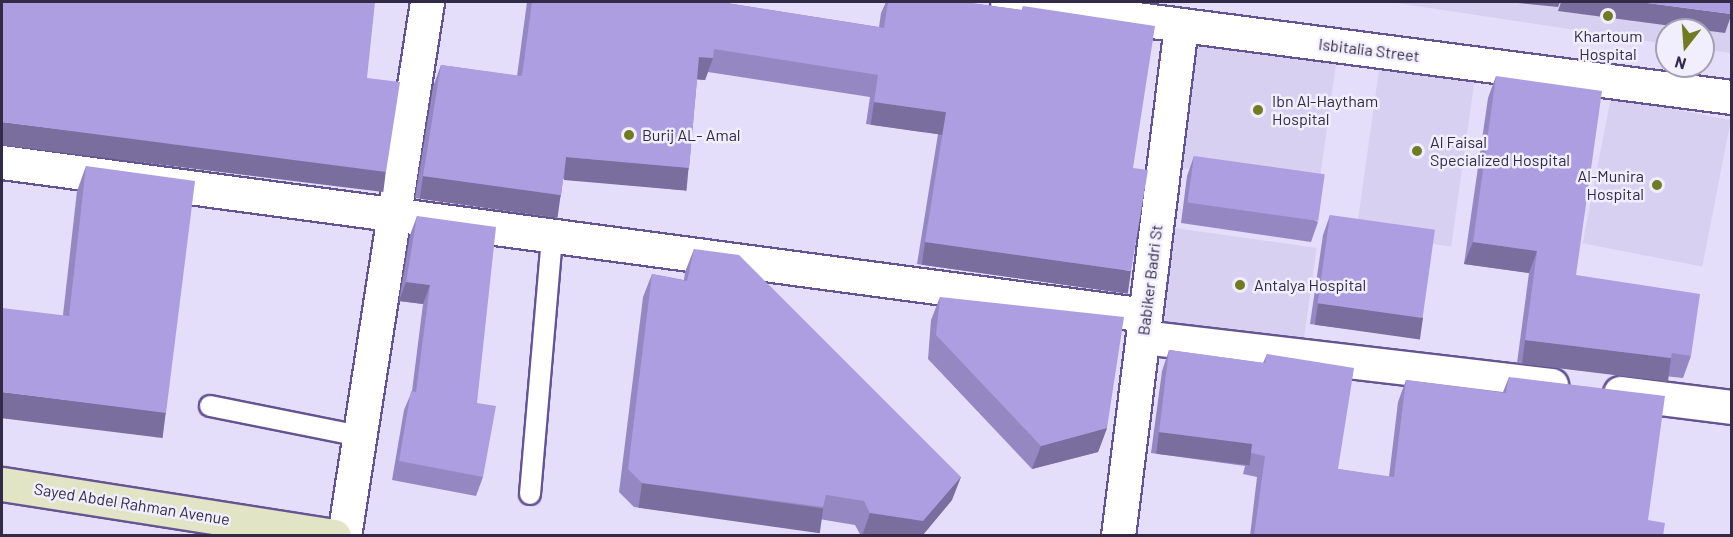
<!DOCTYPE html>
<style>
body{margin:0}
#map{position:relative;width:1733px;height:537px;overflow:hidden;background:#e4defb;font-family:Barlow,sans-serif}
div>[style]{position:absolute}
.built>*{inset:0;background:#d7d0f0;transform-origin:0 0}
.roads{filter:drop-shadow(2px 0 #655492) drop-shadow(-2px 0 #655492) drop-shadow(0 2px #655492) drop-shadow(0 -2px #655492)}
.lane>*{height:20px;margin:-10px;padding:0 10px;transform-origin:10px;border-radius:10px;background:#fff}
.street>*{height:33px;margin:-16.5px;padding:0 16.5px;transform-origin:16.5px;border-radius:16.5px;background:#fff}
.secondary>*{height:33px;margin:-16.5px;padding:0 16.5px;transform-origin:16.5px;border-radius:16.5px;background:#e1e4c5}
.wall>*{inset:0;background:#9587c2}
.shaded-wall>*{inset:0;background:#796e9e;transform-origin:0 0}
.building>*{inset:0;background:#ad9de1;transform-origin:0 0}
.dots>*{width:16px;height:16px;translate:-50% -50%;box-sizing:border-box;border:3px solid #f1eefd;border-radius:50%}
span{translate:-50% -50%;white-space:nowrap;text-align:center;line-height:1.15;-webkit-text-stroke:5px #f1eefd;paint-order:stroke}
.poi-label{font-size:16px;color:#322b47}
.left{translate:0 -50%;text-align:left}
.right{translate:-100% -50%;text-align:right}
.street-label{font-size:16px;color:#322b47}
.frame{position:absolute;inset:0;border:3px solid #322b47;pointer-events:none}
.north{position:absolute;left:1655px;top:18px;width:60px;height:60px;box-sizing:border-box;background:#f1eefd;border:2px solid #a5a0b4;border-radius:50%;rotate:197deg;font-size:16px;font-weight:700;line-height:24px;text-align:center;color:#322b47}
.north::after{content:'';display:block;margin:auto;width:21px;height:27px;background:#717a24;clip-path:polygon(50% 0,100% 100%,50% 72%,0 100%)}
</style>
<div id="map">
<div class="built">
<div style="clip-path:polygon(1390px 2px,1731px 2px,1730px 53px,1703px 49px,1703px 30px,1667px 30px,1667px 44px)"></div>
<div style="left:1198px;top:33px;width:141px;height:136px;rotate:8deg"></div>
<div style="left:1381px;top:56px;width:96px;height:179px;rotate:8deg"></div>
<div style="left:1611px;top:97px;width:122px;height:149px;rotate:11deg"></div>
<div style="left:1175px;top:228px;width:143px;height:95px;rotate:8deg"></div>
</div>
<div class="roads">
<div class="lane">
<div style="left:210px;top:406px;width:153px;rotate:11.3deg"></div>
<div style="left:530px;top:494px;width:258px;rotate:-85.1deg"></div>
</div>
<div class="street">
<div style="left:1007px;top:2px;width:731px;rotate:7.47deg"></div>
<div style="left:2px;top:162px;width:1153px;rotate:7.62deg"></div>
<div style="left:1143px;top:337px;width:411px;rotate:6.7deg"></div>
<div style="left:1620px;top:393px;width:113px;rotate:7.1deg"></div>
<div style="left:344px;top:536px;width:540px;rotate:-81.17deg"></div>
<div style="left:1118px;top:536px;width:515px;rotate:-82.97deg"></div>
</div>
<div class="secondary">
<div style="left:2px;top:484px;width:336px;rotate:8.9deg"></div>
</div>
</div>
<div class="wall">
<div style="clip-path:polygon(527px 2px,720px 2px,879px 27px,881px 13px,886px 2px,963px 2px,1022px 10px,1023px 6px,1133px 168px,1123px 293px,917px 264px,938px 134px,866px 124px,870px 97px,708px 72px,705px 80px,697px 79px,689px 168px,681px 190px,563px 179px,561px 195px,553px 217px,415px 198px,433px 87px,441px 65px,517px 76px)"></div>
<div style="clip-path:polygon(1496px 76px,1576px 275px,1691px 356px,1683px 378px,1665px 376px,1663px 380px,1517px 363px,1529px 273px,1464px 264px,1488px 98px)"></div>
<div style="clip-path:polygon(1194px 156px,1318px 222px,1311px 242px,1181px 223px,1187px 176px)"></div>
<div style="clip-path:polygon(86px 166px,166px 413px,157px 438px,63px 315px,77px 191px)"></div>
<div style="clip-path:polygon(1330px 215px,1423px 318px,1416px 338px,1310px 324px,1323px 235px)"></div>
<div style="clip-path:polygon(417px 216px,477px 403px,483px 477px,476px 496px,392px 480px,404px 410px,412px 391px,423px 304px,399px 301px,410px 235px)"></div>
<div style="clip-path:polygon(694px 249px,952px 500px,922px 536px,861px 536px,855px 525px,819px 519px,815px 531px,634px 507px,619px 492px,643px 297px,652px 274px,684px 280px,685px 272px)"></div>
<div style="clip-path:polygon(940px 297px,1107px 428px,1098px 452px,1032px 469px,928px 359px,931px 320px)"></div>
<div style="clip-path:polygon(1169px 350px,1263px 363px,1267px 354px,1338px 469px,1389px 477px,1398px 402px,1406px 380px,1503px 392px,1509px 377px,1663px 536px,1250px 536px,1257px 477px,1243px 474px,1245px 466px,1151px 453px,1162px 371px)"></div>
</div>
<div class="shaded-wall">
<div style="clip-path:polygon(1508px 2px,1560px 2px,1558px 7px)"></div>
<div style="clip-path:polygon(1561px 2px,1640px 2px,1731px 14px,1731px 16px,1725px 33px,1558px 11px)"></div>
<div style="clip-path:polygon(699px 57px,713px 58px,705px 80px,691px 79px)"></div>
<div style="left:874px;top:102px;width:73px;height:23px;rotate:8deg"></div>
<div style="left:2px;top:122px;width:387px;height:23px;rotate:7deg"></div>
<div style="left:566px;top:157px;width:123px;height:23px;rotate:5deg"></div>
<div style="left:423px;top:176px;width:139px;height:23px;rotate:8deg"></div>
<div style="left:925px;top:242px;width:208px;height:23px;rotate:8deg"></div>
<div style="clip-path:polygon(1473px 242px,1537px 251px,1529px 273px,1464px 264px)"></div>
<div style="clip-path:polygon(406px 282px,430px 285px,423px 304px,399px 301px)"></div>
<div style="left:1318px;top:303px;width:106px;height:22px;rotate:8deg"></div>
<div style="left:1525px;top:340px;width:147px;height:24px;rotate:7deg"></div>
<div style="left:2px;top:392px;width:165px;height:26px;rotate:7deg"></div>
<div style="clip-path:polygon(1107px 428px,1098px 452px,1032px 469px,1041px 446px)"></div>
<div style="left:1159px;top:432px;width:94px;height:22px;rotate:7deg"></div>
<div style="clip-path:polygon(961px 477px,952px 500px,922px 536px,862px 536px,870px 513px)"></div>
<div style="left:642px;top:483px;width:183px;height:25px;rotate:8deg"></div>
</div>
<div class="building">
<div style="clip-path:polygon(2px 2px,375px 2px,367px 78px,400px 82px,386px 172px,2px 122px)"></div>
<div style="clip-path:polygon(532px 2px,720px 2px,884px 28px,888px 2px,963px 2px,1022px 10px,1023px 6px,1155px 26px,1133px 168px,1148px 170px,1131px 271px,925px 242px,946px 112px,874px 102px,878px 75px,714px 49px,713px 58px,699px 57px,689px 168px,566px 157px,561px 195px,423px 176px,441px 65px,522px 76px)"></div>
<div style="clip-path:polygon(1640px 2px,1731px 2px,1731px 14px)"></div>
<div style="clip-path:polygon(1496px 76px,1602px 91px,1576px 275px,1700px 294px,1691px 356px,1672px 353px,1671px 358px,1525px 340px,1537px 251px,1473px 242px)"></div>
<div style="left:1194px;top:156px;width:132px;height:47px;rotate:8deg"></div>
<div style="clip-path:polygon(86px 166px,195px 181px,166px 413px,2px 392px,2px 308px,69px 316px)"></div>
<div style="left:1330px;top:215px;width:106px;height:89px;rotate:8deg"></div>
<div style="clip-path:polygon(417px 216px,496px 227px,477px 403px,496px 406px,483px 477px,399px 461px,411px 391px,416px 392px,430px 285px,406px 282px)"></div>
<div style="clip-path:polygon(694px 249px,739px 255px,961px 477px,923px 521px,870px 513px,864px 501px,826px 495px,823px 507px,642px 483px,628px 469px,652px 274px,687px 281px)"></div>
<div style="clip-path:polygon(940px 297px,1124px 317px,1107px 428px,1041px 446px,936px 335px)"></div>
<div style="clip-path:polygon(1169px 350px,1265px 363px,1267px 354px,1354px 368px,1338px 469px,1394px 477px,1406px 380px,1506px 393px,1509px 377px,1665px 396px,1648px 520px,1665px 523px,1663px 536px,1254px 536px,1265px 456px,1251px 453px,1252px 444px,1159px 432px)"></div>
</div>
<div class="dots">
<div style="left:1608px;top:16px;background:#717a24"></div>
<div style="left:1258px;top:110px;background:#717a24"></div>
<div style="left:629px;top:135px;background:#717a24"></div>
<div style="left:1417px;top:151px;background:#717a24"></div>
<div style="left:1657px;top:185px;background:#717a24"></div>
<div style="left:1240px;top:285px;background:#717a24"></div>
</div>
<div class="poi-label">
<span style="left:1608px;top:45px">Khartoum<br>Hospital</span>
<span class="left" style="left:1272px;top:110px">Ibn Al-Haytham<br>Hospital</span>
<span class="left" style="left:642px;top:135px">Burij AL- Amal</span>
<span class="left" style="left:1430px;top:151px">Al Faisal<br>Specialized Hospital</span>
<span class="right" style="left:1644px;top:185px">Al-Munira<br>Hospital</span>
<span class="left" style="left:1254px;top:285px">Antalya Hospital</span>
</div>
<div class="street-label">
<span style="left:1369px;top:50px;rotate:7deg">Isbitalia Street</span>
<span style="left:1150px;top:280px;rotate:-83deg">Babiker Badri St</span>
<span style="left:132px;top:504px;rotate:9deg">Sayed Abdel Rahman Avenue</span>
</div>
<div class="frame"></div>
<div class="north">N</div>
</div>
